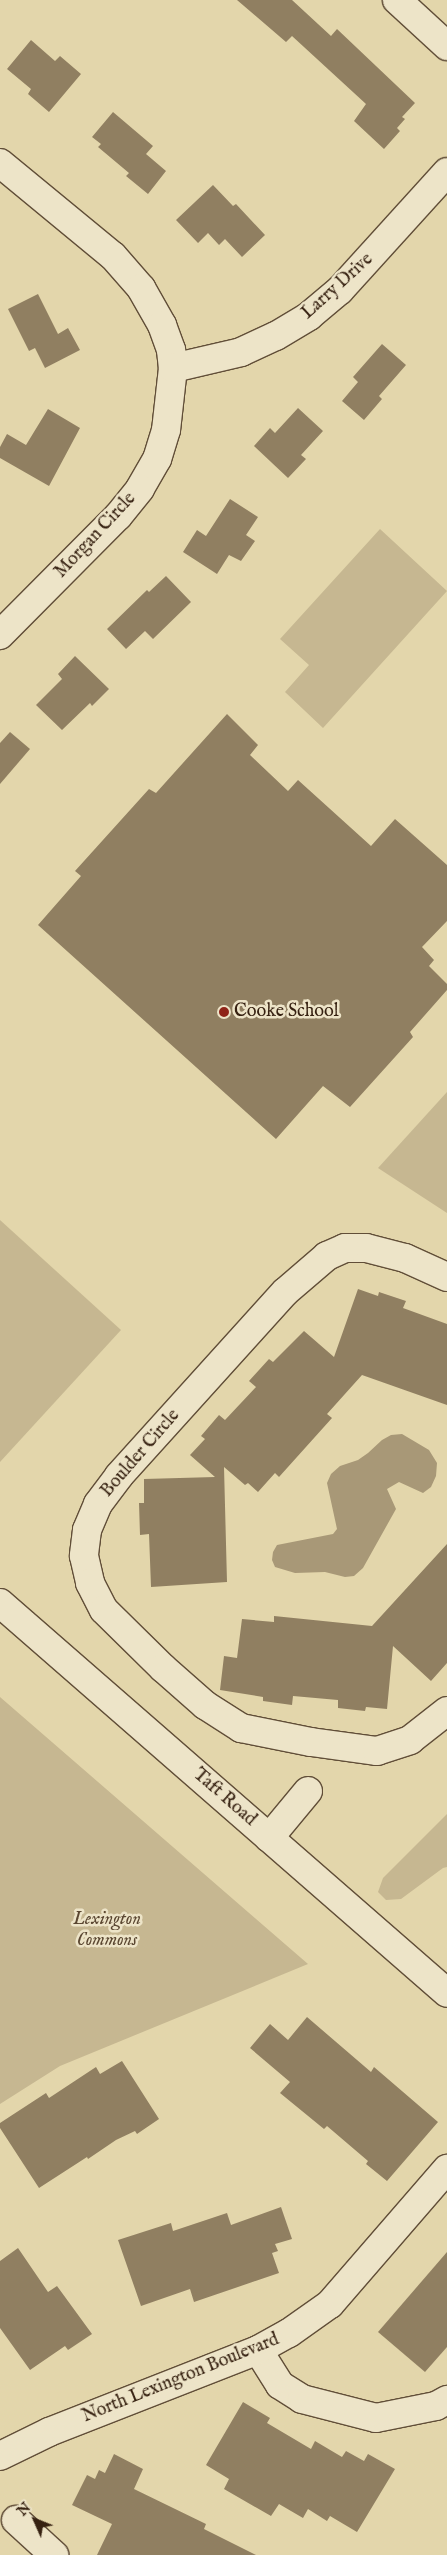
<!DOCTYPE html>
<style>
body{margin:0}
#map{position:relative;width:447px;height:2555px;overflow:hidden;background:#e3d6ab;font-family:"IM FELL English",serif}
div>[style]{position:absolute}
.green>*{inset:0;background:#c6b791}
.water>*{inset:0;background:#a89877}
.building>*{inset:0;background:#907f61}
.roads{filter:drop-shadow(1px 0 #614e38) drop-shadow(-1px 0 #614e38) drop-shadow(0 1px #614e38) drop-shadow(0 -1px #614e38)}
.minor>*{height:28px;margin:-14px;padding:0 14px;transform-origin:14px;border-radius:14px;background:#ede4c8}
.tertiary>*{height:28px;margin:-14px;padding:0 14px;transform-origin:14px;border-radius:14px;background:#ede4c8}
.dots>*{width:14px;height:14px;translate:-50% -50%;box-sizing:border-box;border:2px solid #ede4c8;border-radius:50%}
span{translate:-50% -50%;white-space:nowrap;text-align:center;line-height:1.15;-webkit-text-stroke:5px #ede4c8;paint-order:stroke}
.street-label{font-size:18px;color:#362111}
.poi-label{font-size:18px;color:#362111}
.left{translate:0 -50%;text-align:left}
.park-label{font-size:18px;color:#5a4631;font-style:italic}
.north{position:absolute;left:10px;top:2495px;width:50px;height:50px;-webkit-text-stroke:4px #ede4c8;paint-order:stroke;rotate:314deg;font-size:14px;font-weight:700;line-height:20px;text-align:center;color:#362111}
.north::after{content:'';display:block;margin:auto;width:18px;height:22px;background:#362111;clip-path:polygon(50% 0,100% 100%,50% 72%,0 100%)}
</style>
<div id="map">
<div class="green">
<div style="clip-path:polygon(380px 529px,447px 591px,323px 728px,285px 692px,309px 665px,280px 639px)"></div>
<div style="clip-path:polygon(447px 1092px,447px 1213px,378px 1168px)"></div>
<div style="clip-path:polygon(0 1220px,121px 1330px,0 1462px)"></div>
<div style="clip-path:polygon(0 1697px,308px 1964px,60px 2066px,0 2104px)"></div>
<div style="clip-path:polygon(447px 1814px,447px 1867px,443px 1868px,401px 1899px,386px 1900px,378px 1892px,383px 1878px)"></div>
</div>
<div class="water">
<div style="clip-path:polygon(402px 1434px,429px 1450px,437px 1463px,436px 1476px,431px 1487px,423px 1493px,399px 1482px,387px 1489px,396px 1509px,363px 1568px,354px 1576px,345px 1577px,325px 1572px,295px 1573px,275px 1567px,272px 1560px,273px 1552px,277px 1545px,333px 1534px,337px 1529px,327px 1483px,331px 1474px,340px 1466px,358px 1460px,368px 1453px,382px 1440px,391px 1435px)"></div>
</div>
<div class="building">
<div style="clip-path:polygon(237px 0,292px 0,331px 36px,337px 29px,415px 103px,402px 117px,405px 119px,397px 128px,400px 131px,384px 149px,354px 121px,366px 104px,292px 36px,286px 42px)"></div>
<div style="clip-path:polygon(31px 40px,55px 61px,60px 56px,81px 74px,49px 112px,28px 94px,31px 89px,7px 69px)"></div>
<div style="clip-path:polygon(113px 112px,153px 146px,146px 154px,166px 171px,148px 194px,126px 176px,129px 173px,98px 147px,101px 144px,92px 137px)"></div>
<div style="clip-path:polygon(213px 185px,233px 206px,236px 204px,265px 235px,242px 257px,225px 239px,219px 245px,208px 233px,198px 243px,176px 220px)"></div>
<div style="clip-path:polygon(38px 294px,58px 334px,68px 328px,80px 350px,45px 368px,35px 348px,29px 351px,8px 309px)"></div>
<div style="clip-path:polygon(382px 344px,406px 365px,379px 396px,382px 399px,364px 420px,342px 401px,358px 382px,353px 377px)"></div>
<div style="clip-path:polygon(298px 408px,323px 431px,301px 455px,306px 459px,288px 478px,254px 446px,270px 428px,275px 433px)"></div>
<div style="clip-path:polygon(48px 409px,80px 428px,49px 486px,0 458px,0 447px,7px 434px,26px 445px)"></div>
<div style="clip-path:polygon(230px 499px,258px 517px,246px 535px,255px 541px,241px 561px,229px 555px,217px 574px,183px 552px,197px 530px,206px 536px)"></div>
<div style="clip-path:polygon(166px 576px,191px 602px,153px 639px,145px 631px,126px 649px,107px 629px,147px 590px,149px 592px)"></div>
<div style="clip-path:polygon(75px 656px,109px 689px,92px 706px,90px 703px,62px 730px,36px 705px,62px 679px,58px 674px)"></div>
<div style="clip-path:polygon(227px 714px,258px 745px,250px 755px,288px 791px,298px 780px,371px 846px,395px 819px,447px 865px,447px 921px,422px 947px,434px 960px,429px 966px,447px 984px,447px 990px,410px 1032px,413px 1037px,350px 1107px,323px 1086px,276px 1139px,38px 925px,81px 876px,75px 871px,149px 789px,156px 793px)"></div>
<div style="clip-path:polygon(10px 732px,30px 749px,0 784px,0 743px)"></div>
<div style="clip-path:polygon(358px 1289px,378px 1296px,379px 1292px,406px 1301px,403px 1308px,447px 1324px,447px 1405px,362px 1375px,327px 1414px,332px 1418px,279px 1477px,275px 1473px,258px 1492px,248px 1483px,245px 1485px,224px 1467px,227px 1582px,151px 1587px,149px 1534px,140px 1535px,139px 1503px,144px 1503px,144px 1479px,215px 1477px,190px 1455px,205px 1439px,201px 1436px,219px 1415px,225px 1420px,256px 1387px,249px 1381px,269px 1359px,273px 1362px,304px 1331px,334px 1357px)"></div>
<div style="clip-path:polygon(447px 1544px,447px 1663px,431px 1681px,393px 1646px,387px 1709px,366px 1707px,365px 1711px,338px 1708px,338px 1700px,293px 1696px,292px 1705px,263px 1701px,263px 1697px,220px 1690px,224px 1656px,237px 1658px,242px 1619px,274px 1622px,274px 1616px,372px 1626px)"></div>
<div style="clip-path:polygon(307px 2017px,371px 2072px,374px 2067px,438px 2122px,387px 2181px,366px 2164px,368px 2161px,327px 2126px,324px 2129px,280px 2093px,290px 2082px,250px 2048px,270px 2024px,288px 2040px)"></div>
<div style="clip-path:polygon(122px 2061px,159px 2119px,137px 2134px,135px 2131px,116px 2140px,88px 2159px,87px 2157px,39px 2188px,0 2128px,0 2123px,46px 2093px,49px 2098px,96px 2067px,100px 2074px)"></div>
<div style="clip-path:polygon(281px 2207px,292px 2239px,275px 2244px,278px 2251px,272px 2253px,279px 2273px,194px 2302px,190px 2289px,141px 2306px,118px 2240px,171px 2223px,173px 2231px,227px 2213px,231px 2225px)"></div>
<div style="clip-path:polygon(18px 2248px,48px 2292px,57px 2286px,92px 2334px,68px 2350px,65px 2346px,30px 2370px,0 2328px,0 2261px)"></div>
<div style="clip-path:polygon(447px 2252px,447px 2347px,425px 2372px,378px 2332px)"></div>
<div style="clip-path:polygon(243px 2402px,270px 2418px,267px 2423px,311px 2449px,315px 2441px,342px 2457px,346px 2451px,364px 2461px,368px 2454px,395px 2469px,357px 2532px,330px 2516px,327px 2521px,308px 2509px,303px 2518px,279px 2504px,271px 2516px,224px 2489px,229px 2479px,206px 2465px)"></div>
<div style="clip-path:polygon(114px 2454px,143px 2469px,134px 2489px,206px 2524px,204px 2529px,256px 2555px,97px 2555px,112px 2524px,72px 2505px,87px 2475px,95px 2479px,99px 2470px,105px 2473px)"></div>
</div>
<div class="roads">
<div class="minor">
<div style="left:397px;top:0;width:68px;rotate:42.6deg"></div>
<div style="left:0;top:163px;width:146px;rotate:39.5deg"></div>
<div style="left:113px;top:256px;width:43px;rotate:48.8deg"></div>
<div style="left:141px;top:288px;width:43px;rotate:60.4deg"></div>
<div style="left:162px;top:325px;width:27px;rotate:70deg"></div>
<div style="left:171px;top:350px;width:18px;rotate:84deg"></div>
<div style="left:173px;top:368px;width:62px;rotate:96.4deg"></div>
<div style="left:166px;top:430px;width:30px;rotate:107deg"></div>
<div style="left:157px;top:459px;width:34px;rotate:120deg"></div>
<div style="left:140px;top:489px;width:35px;rotate:129deg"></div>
<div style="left:118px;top:516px;width:168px;rotate:134.8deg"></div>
<div style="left:173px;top:368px;width:70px;rotate:-13.2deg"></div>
<div style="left:241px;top:352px;width:38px;rotate:-25deg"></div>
<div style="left:276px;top:336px;width:39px;rotate:-31deg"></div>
<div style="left:309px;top:316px;width:40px;rotate:-40deg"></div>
<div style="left:340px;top:290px;width:159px;rotate:-47.8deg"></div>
<div style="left:447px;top:1277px;width:46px;rotate:-155.7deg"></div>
<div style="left:405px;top:1258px;width:40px;rotate:-165.6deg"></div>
<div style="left:366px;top:1248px;width:21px;rotate:180deg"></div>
<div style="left:345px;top:1248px;width:20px;rotate:156deg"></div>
<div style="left:327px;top:1256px;width:55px;rotate:139.4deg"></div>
<div style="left:285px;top:1292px;width:248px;rotate:132.1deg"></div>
<div style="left:119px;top:1476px;width:35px;rotate:127deg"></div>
<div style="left:98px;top:1504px;width:28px;rotate:113deg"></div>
<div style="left:87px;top:1530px;width:26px;rotate:97deg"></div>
<div style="left:84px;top:1556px;width:28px;rotate:77deg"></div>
<div style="left:90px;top:1583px;width:30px;rotate:63deg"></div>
<div style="left:104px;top:1610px;width:83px;rotate:44.5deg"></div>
<div style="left:163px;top:1668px;width:56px;rotate:41.4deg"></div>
<div style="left:205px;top:1705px;width:43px;rotate:32.6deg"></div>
<div style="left:241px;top:1728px;width:71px;rotate:11.3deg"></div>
<div style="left:311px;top:1742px;width:67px;rotate:7.8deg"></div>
<div style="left:377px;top:1751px;width:35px;rotate:-18deg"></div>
<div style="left:410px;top:1740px;width:47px;rotate:-38.1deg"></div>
<div style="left:269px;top:1838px;width:61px;rotate:-50.3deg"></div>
<div style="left:258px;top:2350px;width:41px;rotate:57.8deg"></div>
<div style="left:280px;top:2385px;width:26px;rotate:32deg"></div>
<div style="left:302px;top:2399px;width:76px;rotate:14.4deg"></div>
<div style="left:376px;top:2418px;width:61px;rotate:-11.3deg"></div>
<div style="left:436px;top:2406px;width:13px;rotate:-29deg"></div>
<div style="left:0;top:2456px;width:55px;rotate:-26.1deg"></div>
<div style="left:49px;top:2432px;width:225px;rotate:-21.4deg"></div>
<div style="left:258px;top:2350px;width:35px;rotate:-29deg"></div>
<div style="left:289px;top:2333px;width:50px;rotate:-35.3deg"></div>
<div style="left:330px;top:2304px;width:179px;rotate:-49.1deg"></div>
<div style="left:16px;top:2520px;width:52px;rotate:42.6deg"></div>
</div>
<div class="tertiary">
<div style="left:0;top:1603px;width:593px;rotate:41.1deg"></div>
</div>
</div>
<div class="dots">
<div style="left:224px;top:1012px;background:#8f2418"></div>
</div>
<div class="street-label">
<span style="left:338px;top:287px;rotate:-42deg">Larry Drive</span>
<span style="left:96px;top:536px;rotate:-47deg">Morgan Circle</span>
<span style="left:141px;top:1454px;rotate:-49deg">Boulder Circle</span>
<span style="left:224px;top:1798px;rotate:41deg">Taft Road</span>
<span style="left:181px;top:2379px;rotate:-22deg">North Lexington Boulevard</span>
</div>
<div class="poi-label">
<span class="left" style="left:234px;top:1012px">Cooke School</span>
</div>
<div class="park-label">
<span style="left:107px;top:1931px">Lexington<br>Commons</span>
</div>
<div class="north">N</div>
</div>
